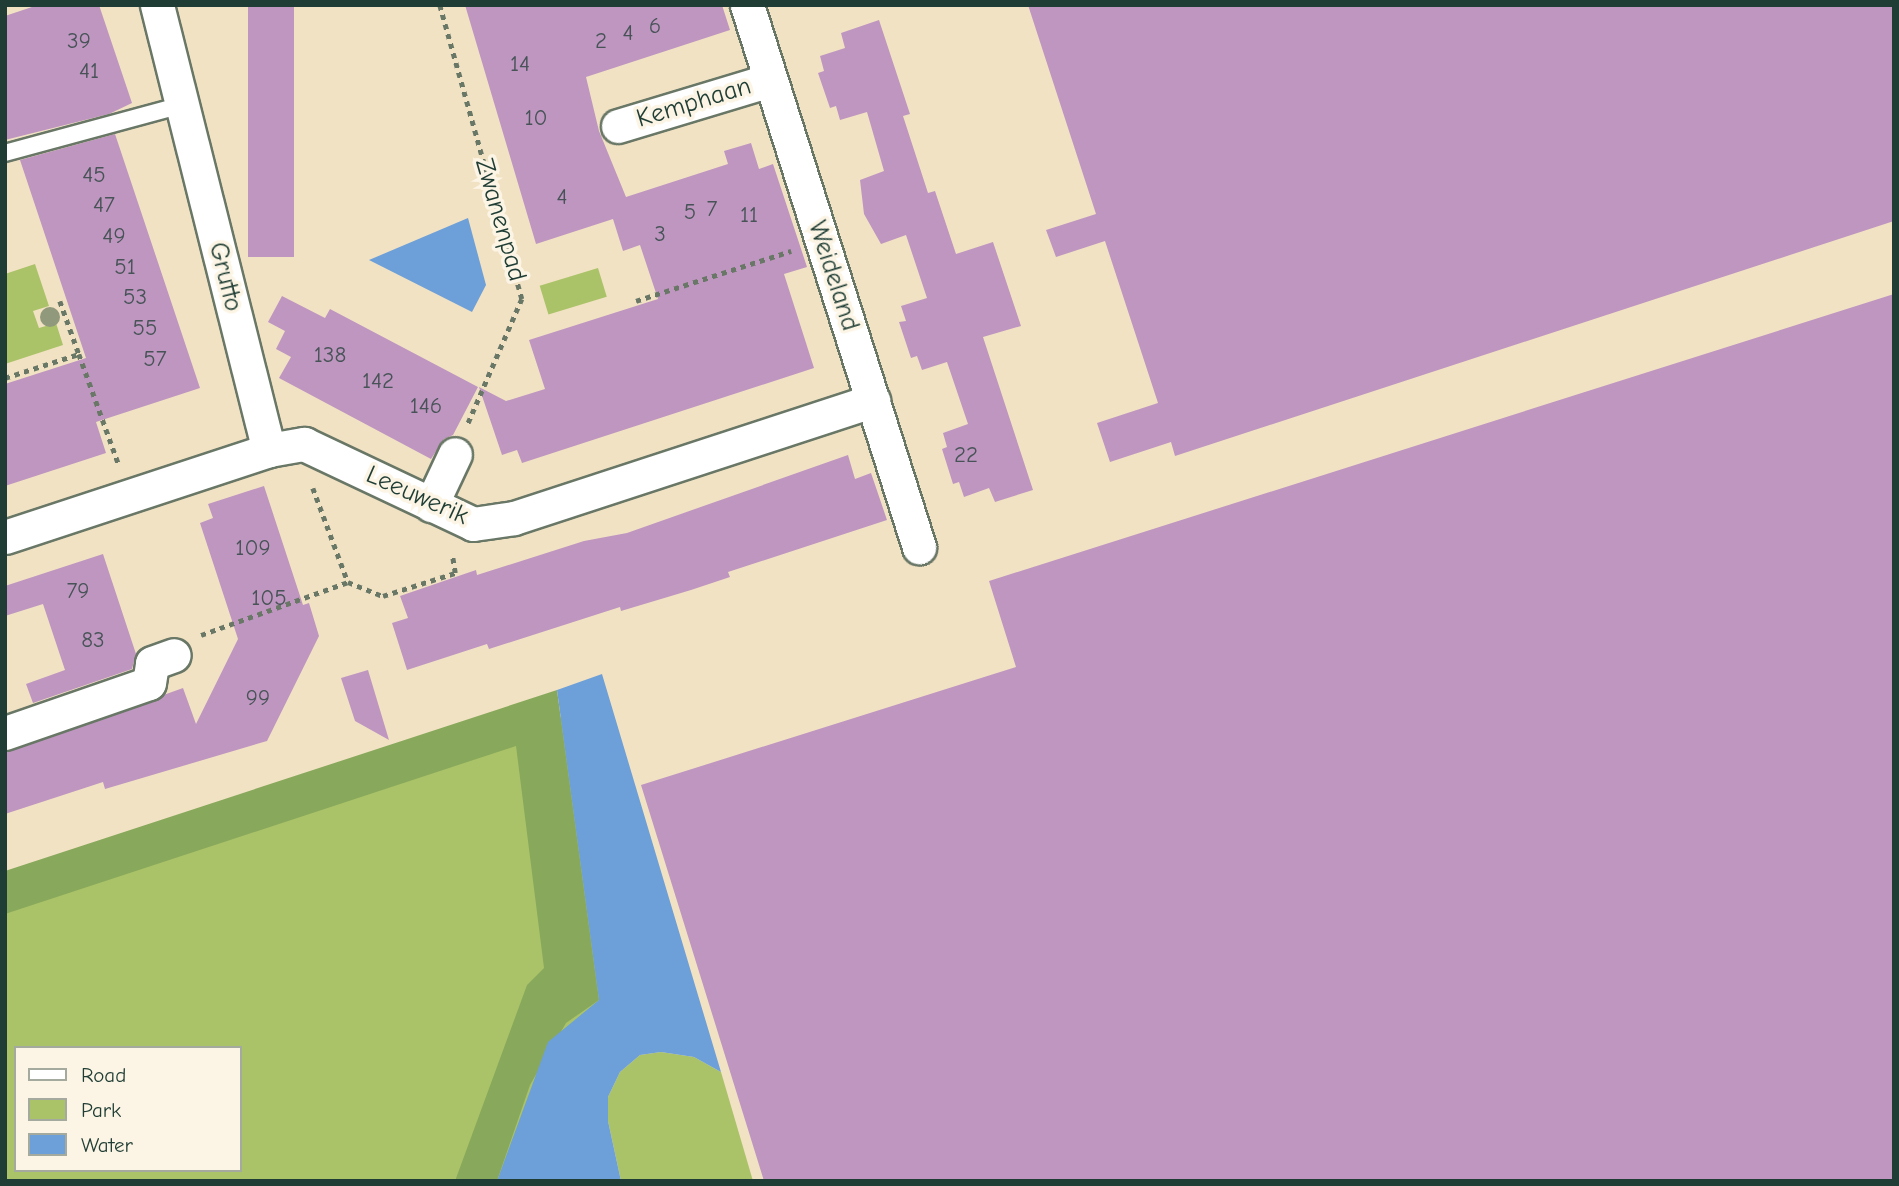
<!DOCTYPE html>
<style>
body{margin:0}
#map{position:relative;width:1899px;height:1186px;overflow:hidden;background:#f2e2c4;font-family:"Comic Neue",sans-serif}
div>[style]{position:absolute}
.green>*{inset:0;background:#abc368;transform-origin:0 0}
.forest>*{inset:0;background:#88a95c}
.water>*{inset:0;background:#6d9fd8}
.building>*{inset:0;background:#be96c0;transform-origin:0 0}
.path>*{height:4.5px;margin-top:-2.25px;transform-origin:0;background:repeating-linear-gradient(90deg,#697766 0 5px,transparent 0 10px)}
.roads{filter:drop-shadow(2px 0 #697766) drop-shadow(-2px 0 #697766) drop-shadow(0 2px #697766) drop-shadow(0 -2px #697766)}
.lane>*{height:16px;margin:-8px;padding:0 8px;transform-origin:8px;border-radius:8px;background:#fff}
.street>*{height:33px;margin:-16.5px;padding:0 16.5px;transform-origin:16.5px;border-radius:16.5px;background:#fff}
.trees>*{width:20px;height:20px;margin:-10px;border-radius:50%;background:#91997c}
span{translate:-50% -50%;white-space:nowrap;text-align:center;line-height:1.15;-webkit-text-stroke:7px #fcf5e5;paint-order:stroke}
.number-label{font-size:23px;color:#475357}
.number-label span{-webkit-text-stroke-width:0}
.street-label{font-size:26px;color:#1f3d34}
.frame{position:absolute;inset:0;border:7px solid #1f3d34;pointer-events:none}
.legend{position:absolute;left:14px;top:1046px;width:228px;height:126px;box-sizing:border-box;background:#fcf5e5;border:2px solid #a4ab9e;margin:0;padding:9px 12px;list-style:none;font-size:21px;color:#1f3d34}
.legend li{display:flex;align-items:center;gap:14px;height:35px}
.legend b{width:35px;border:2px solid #a4ab9e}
</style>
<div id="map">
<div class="green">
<div style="clip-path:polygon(35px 264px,49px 306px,33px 311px,39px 328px,56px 323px,63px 345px,5px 364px,5px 274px)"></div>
<div style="left:598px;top:268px;width:30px;height:61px;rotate:73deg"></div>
<div style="clip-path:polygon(evenodd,569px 714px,623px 963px,499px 1181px,5px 1181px,5px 897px,569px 714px,16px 1048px,240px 1048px,240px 1170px,16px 1170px,16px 1048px)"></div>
<div style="clip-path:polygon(661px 1052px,694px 1057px,721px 1072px,753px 1181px,621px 1181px,608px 1121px,608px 1097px,620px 1072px,640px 1055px)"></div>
</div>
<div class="forest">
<div style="clip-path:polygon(557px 690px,599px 1000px,566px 1023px,530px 1085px,497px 1181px,455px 1181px,527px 985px,544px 968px,516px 746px,5px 914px,5px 871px)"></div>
</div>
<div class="water">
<div style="clip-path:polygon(468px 218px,486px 285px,472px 312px,369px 260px)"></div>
<div style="clip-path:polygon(602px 674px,721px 1072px,694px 1057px,661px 1052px,640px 1055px,620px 1072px,608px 1097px,608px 1121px,621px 1181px,497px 1181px,548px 1042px,599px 1000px,557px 690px)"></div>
</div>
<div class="building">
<div style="clip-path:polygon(38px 5px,99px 5px,132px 103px,109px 114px,5px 140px,5px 16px)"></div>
<div style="left:248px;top:5px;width:46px;height:252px"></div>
<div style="clip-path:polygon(465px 5px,722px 5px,730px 30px,586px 77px,599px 131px,626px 197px,728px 164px,724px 151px,751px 143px,759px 169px,773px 164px,807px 267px,784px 274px,814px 368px,522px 463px,517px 450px,502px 455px,479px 387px,506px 401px,545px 389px,529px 340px,658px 299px,640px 245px,623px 251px,613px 219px,536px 244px)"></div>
<div style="clip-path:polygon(1028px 5px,1894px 5px,1894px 221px,1175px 456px,1171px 442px,1110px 462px,1097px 423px,1158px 403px,1105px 241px,1056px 257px,1046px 230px,1096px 214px)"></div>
<div style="clip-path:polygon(879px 20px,910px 114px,903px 116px,928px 193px,935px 191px,956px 254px,993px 242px,1021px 326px,983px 337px,1033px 490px,995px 502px,989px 488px,964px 497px,959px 482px,953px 484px,942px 449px,947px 447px,943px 433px,968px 424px,947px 362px,922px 370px,917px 356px,911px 358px,899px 322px,906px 321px,901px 306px,927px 298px,906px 235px,881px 244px,864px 214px,860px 180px,884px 171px,867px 112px,840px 120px,836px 106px,830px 108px,818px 73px,824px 71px,820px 56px,845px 48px,841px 33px)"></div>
<div style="clip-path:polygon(115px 134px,200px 388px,96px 422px,106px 453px,5px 486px,5px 384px,86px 358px,20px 160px)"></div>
<div style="clip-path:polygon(1894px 294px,1894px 1181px,764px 1181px,641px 785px,1016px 667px,989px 581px)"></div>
<div style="clip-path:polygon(282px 296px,325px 318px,330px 309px,478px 387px,453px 435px,444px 439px,431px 459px,279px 378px,291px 357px,276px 349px,285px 331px,268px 322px)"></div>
<div style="clip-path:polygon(848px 455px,855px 479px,871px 473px,887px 520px,728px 572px,730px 577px,691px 590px,621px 611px,620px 607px,489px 649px,487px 644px,407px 670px,392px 623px,408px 618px,400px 596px,476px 570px,477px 575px,584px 541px,627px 533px)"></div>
<div style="clip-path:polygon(264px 486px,303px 605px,309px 603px,319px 636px,267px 741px,105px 789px,103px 782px,5px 814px,5px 752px,183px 688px,196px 724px,238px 639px,200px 523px,213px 518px,208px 504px)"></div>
<div style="clip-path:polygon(103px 554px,136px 654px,132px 669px,33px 703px,26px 684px,65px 670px,43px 604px,5px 616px,5px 586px)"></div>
<div style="clip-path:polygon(368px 670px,389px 740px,355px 721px,341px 678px)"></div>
</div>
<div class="path">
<div style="left:440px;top:5px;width:305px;rotate:74.4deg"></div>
<div style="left:522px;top:299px;width:136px;rotate:113.4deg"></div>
<div style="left:60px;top:301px;width:56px;rotate:70.3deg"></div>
<div style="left:636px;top:301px;width:163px;rotate:-17.9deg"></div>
<div style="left:5px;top:378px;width:78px;rotate:-18deg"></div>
<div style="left:79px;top:354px;width:118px;rotate:70.2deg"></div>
<div style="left:313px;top:488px;width:100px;rotate:69.6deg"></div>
<div style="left:348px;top:582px;width:38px;rotate:22deg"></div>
<div style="left:383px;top:596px;width:76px;rotate:-17.7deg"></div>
<div style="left:455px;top:573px;width:19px;rotate:-99deg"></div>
<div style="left:201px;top:635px;width:156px;rotate:-19.8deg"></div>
</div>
<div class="roads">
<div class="lane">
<div style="left:5px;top:153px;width:183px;rotate:-15.2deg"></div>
</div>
<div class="street">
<div style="left:157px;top:5px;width:459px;rotate:75.9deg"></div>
<div style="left:747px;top:5px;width:569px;rotate:72.39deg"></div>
<div style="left:618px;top:126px;width:159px;rotate:-16.8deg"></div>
<div style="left:431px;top:505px;width:56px;rotate:-64.8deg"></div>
<div style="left:5px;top:537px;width:278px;rotate:-18.2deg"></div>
<div style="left:269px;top:450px;width:36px;rotate:-10deg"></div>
<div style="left:304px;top:444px;width:187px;rotate:25.3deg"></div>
<div style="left:473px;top:524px;width:41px;rotate:-8.3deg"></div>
<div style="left:514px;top:518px;width:378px;rotate:-18.1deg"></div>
<div style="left:5px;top:733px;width:152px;rotate:-19.1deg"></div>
<div style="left:149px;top:683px;width:20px;rotate:-81deg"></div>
<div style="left:152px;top:663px;width:23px;rotate:-20deg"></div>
</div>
</div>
<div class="trees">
<div style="left:50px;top:317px"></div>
</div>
<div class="number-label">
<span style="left:655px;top:26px">6</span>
<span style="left:628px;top:33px">4</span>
<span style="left:79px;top:41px">39</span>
<span style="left:601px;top:41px">2</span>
<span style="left:520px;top:64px">14</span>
<span style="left:89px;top:71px">41</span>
<span style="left:536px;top:118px">10</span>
<span style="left:94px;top:175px">45</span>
<span style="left:562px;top:197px">4</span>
<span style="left:104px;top:205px">47</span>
<span style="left:712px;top:209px">7</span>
<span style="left:690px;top:212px">5</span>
<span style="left:749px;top:215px">11</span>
<span style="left:660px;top:234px">3</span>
<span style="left:114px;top:236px">49</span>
<span style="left:125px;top:267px">51</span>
<span style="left:135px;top:297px">53</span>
<span style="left:145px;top:328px">55</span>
<span style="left:330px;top:355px">138</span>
<span style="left:155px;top:359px">57</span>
<span style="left:378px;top:381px">142</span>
<span style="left:426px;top:406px">146</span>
<span style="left:966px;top:455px">22</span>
<span style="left:253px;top:548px">109</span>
<span style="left:78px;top:591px">79</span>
<span style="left:269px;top:598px">105</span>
<span style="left:93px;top:640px">83</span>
<span style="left:258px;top:698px">99</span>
</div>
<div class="street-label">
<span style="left:694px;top:103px;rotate:-17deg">Kemphaan</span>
<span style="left:500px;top:220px;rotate:74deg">Zwanenpad</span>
<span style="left:833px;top:276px;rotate:72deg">Weideland</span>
<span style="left:225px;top:277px;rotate:76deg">Grutto</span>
<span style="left:417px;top:496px;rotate:24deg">Leeuwerik</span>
</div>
<div class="frame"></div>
<ul class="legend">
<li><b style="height:9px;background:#fff"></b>Road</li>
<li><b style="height:19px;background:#abc368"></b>Park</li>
<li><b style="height:19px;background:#6d9fd8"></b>Water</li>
</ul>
</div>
